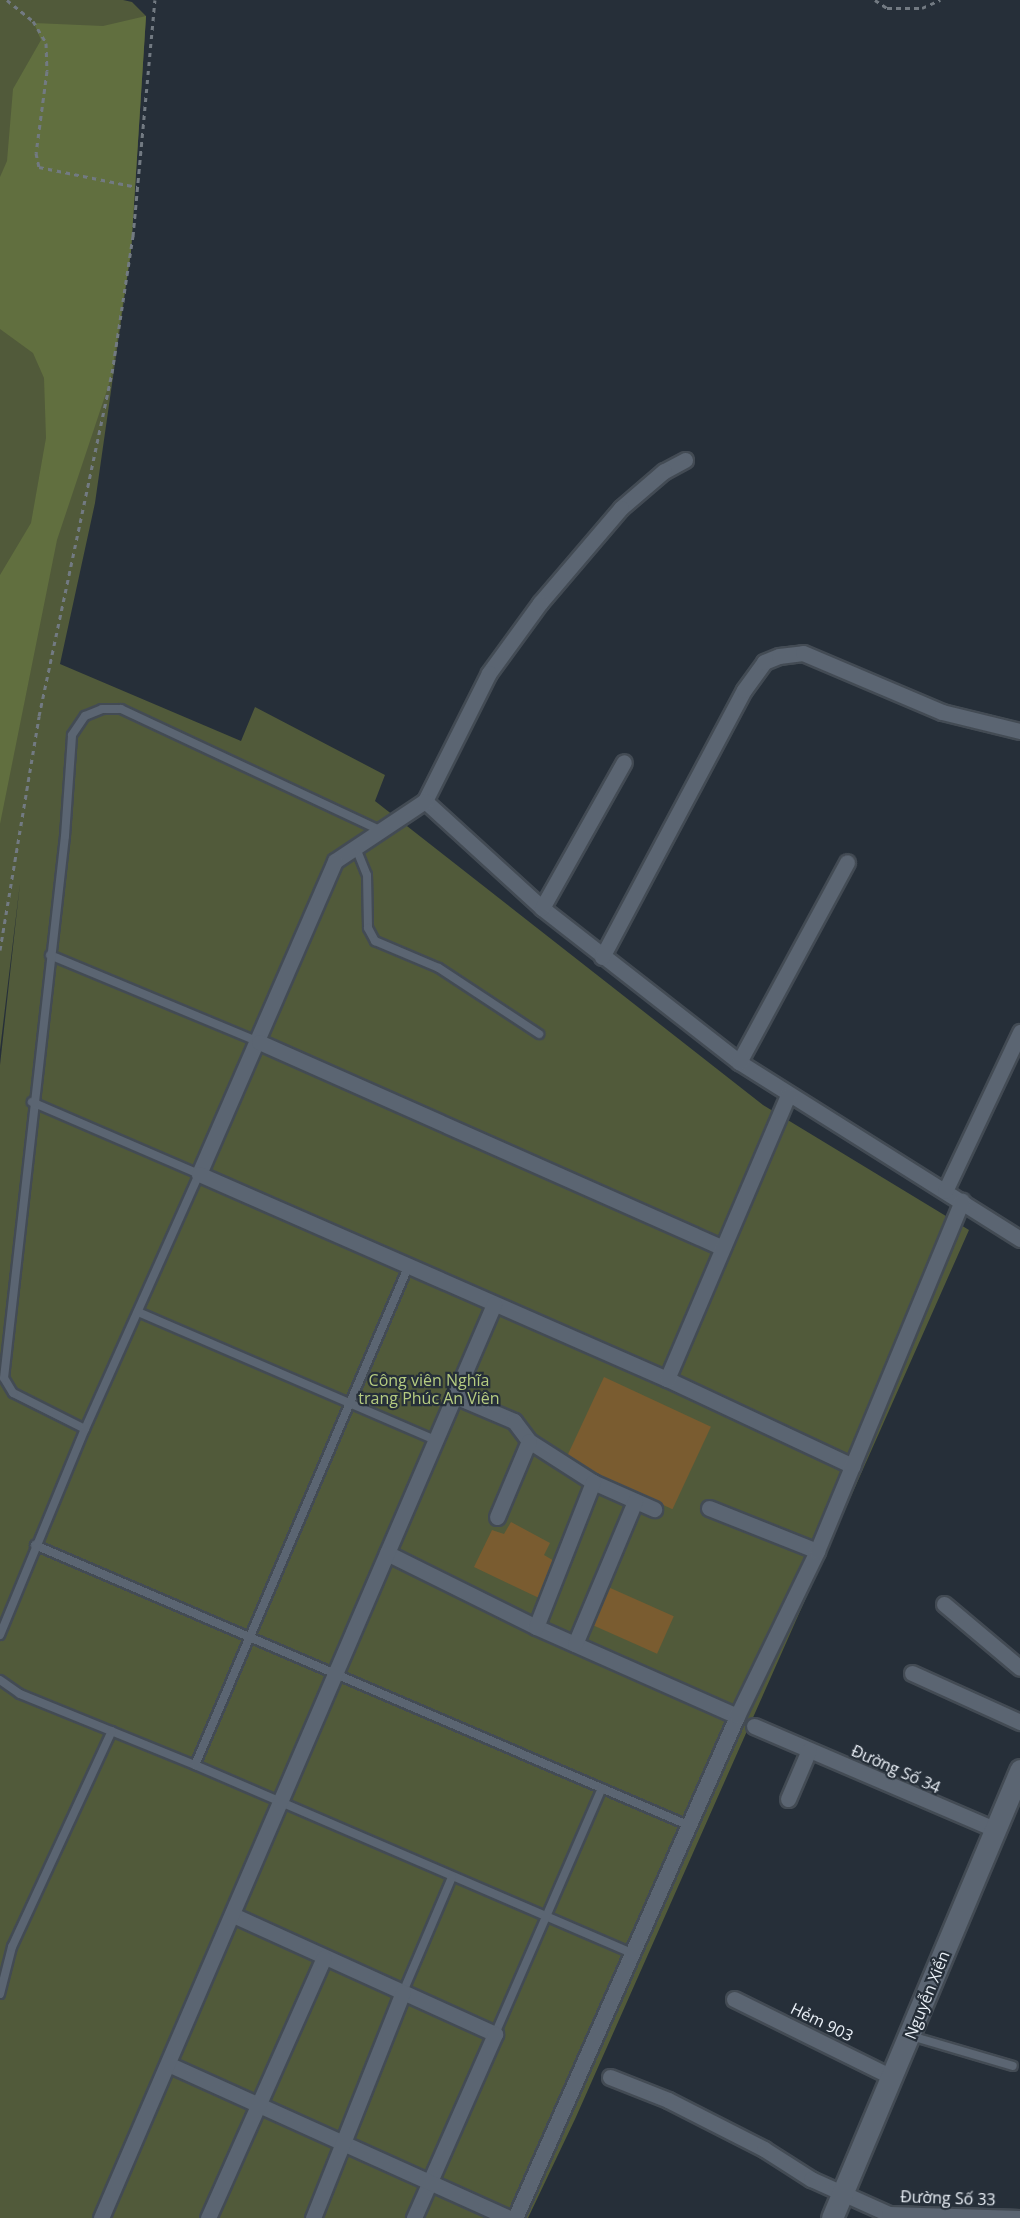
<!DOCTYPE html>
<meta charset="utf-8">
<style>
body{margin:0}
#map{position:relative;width:1020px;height:2218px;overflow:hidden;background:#262f39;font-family:"Open Sans",sans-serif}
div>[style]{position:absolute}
.green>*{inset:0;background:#515a3a}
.forest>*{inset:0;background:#616f3f}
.building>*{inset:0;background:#7a5c30;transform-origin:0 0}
.path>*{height:3px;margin-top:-1.5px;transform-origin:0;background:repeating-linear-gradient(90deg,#727a82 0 4.5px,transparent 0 9px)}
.roads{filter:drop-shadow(2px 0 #434b54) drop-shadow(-2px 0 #434b54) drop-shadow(0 2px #434b54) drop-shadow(0 -2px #434b54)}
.service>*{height:8px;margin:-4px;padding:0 4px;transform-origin:4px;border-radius:4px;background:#5b6572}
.minor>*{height:15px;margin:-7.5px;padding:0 7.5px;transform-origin:7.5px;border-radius:7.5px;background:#5b6572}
.secondary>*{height:21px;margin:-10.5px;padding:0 10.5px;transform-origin:10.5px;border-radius:10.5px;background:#5b6572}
span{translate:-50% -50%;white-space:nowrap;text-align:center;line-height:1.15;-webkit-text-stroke:4.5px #262f39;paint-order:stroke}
.park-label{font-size:16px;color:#b6cc80}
.street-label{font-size:16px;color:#eaf0f7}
</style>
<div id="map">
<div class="green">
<div style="clip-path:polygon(0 0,123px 0,132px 2px,146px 16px,131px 251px,95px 503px,60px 664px,241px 741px,255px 707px,385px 775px,375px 801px,763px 1105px,969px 1230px,576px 2117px,528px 2218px,0 2218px,0 1065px,20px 883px,0 1050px)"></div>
</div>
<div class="forest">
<div style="clip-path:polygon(146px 16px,131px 251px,111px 378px,57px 540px,0 824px,0 575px,31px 523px,46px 438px,44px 378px,33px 353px,0 329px,0 177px,7px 161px,13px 89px,41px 40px,34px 23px,103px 26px)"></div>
</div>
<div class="building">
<div style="left:604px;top:1377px;width:118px;height:91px;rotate:25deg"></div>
<div style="clip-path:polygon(511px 1522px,550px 1543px,544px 1555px,556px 1562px,539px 1598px,474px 1567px,492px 1530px,504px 1534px)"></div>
<div style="left:608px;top:1587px;width:72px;height:41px;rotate:24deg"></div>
</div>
<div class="path">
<div style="left:7px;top:0;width:33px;rotate:39deg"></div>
<div style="left:33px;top:21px;width:26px;rotate:59deg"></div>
<div style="left:46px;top:43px;width:28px;rotate:88deg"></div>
<div style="left:47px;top:71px;width:83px;rotate:97.6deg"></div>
<div style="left:36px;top:153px;width:14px;rotate:78deg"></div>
<div style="left:39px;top:167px;width:100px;rotate:11.5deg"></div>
<div style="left:875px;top:0;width:14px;rotate:34deg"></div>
<div style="left:887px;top:8px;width:35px"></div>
<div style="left:922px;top:8px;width:20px;rotate:-24deg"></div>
<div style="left:0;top:950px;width:237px;rotate:-80.5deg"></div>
<div style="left:39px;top:716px;width:351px;rotate:-78deg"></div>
<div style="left:112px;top:373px;width:139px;rotate:-81.3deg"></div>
<div style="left:133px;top:236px;width:237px;rotate:-84.7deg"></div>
</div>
<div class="roads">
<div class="service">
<div style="left:356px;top:848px;width:29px;rotate:68deg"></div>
<div style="left:367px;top:875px;width:53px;rotate:88.9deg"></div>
<div style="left:368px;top:928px;width:15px;rotate:62deg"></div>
<div style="left:375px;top:941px;width:69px;rotate:22.9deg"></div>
<div style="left:439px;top:968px;width:120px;rotate:33.4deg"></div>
<div style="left:50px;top:955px;width:224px;rotate:22.6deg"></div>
<div style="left:138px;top:1312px;width:323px;rotate:23.3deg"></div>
<div style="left:85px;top:1429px;width:80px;rotate:-153.4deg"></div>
<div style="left:13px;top:1393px;width:17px;rotate:-121deg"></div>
<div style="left:4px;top:1378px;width:545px;rotate:-83.58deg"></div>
<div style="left:65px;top:836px;width:101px;rotate:-86deg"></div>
<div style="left:72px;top:735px;width:23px;rotate:-56deg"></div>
<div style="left:85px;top:716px;width:18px;rotate:-22deg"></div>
<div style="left:102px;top:709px;width:19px"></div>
<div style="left:121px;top:709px;width:287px;rotate:25.1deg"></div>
<div style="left:35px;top:1545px;width:713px;rotate:23.22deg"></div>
<div style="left:0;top:1635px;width:223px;rotate:-67.6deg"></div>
<div style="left:85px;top:1429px;width:279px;rotate:-65.9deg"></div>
<div style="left:199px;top:1174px;width:182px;rotate:-156.7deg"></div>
<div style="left:0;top:1680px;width:24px;rotate:35deg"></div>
<div style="left:20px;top:1694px;width:189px;rotate:22.1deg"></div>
<div style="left:195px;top:1765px;width:476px;rotate:23.3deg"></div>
<div style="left:195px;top:1765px;width:544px;rotate:-66.83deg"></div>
<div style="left:403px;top:1992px;width:125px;rotate:-66.9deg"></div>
<div style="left:0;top:1994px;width:49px;rotate:-75.7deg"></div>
<div style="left:12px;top:1947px;width:238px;rotate:-65.2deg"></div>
<div style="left:495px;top:2034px;width:268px;rotate:-66.5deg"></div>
<div style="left:911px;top:2036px;width:106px;rotate:16.4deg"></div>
</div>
<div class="minor">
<div style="left:685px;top:460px;width:24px;rotate:152deg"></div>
<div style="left:664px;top:471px;width:57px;rotate:139.3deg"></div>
<div style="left:621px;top:508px;width:125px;rotate:130.5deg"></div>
<div style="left:540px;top:603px;width:87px;rotate:126.1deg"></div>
<div style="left:489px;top:673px;width:143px;rotate:116.6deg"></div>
<div style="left:425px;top:801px;width:159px;rotate:42.4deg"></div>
<div style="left:542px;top:908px;width:250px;rotate:38deg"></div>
<div style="left:739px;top:1062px;width:332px;rotate:32.2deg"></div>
<div style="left:425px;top:801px;width:108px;rotate:146.3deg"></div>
<div style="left:335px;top:861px;width:341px;rotate:113.5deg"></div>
<div style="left:199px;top:1174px;width:511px;rotate:23.66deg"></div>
<div style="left:667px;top:1379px;width:205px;rotate:25.1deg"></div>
<div style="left:542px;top:908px;width:167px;rotate:-60.7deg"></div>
<div style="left:602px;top:957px;width:302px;rotate:-62deg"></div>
<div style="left:744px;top:690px;width:34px;rotate:-54deg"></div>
<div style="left:764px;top:662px;width:16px;rotate:-22deg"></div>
<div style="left:779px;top:656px;width:24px;rotate:-7deg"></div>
<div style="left:803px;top:653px;width:151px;rotate:23deg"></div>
<div style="left:942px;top:712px;width:80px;rotate:13.7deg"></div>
<div style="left:259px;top:1042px;width:505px;rotate:23.93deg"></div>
<div style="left:739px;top:1062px;width:227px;rotate:-61.6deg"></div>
<div style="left:945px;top:1191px;width:176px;rotate:-64.7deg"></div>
<div style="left:667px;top:1379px;width:308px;rotate:-66.9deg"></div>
<div style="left:455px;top:1396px;width:64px;rotate:23deg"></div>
<div style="left:514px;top:1421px;width:25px;rotate:53deg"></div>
<div style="left:529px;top:1441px;width:76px;rotate:32.6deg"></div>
<div style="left:593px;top:1482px;width:67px;rotate:23.9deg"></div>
<div style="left:709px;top:1508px;width:116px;rotate:21.7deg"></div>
<div style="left:497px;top:1517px;width:82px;rotate:-67.2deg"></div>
<div style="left:387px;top:1553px;width:166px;rotate:26.4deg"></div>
<div style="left:536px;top:1627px;width:220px;rotate:23.9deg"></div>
<div style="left:944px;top:1604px;width:99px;rotate:40.1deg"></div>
<div style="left:536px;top:1627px;width:156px;rotate:-68.5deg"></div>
<div style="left:575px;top:1644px;width:155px;rotate:-67.2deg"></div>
<div style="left:912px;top:1673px;width:119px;rotate:24.4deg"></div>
<div style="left:754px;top:1726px;width:261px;rotate:23.2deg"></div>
<div style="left:788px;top:1799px;width:53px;rotate:-66.8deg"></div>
<div style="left:233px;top:1915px;width:288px;rotate:24.4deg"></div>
<div style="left:495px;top:2034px;width:201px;rotate:113.8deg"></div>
<div style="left:734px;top:1999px;width:178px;rotate:26.3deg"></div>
<div style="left:168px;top:2064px;width:374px;rotate:24.3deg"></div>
<div style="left:610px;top:2077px;width:62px;rotate:21.6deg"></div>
<div style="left:668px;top:2100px;width:108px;rotate:27deg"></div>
<div style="left:764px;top:2149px;width:56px;rotate:32.6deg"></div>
<div style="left:811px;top:2179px;width:85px;rotate:24.2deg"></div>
<div style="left:889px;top:2214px;width:131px;rotate:1.7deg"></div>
<div style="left:101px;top:2218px;width:995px;rotate:-66.73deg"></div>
<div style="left:208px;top:2218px;width:285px;rotate:-66deg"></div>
<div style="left:313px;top:2218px;width:243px;rotate:-68.3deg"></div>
<div style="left:515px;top:2218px;width:549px;rotate:-66.14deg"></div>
<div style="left:737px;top:1716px;width:183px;rotate:-64.1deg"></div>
<div style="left:817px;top:1551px;width:379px;rotate:-67.5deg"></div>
</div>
<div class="secondary">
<div style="left:832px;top:2218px;width:486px;rotate:-67.2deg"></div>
</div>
</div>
<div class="park-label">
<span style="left:429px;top:1389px">Công viên Nghĩa<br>trang Phúc An Viên</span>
</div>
<div class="street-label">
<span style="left:896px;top:1769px;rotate:24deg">Đường Số 34</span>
<span style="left:927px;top:1995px;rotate:-68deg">Nguyễn Xiển</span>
<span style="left:822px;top:2022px;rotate:26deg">Hẻm 903</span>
<span style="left:948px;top:2198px;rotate:2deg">Đường Số 33</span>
</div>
</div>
